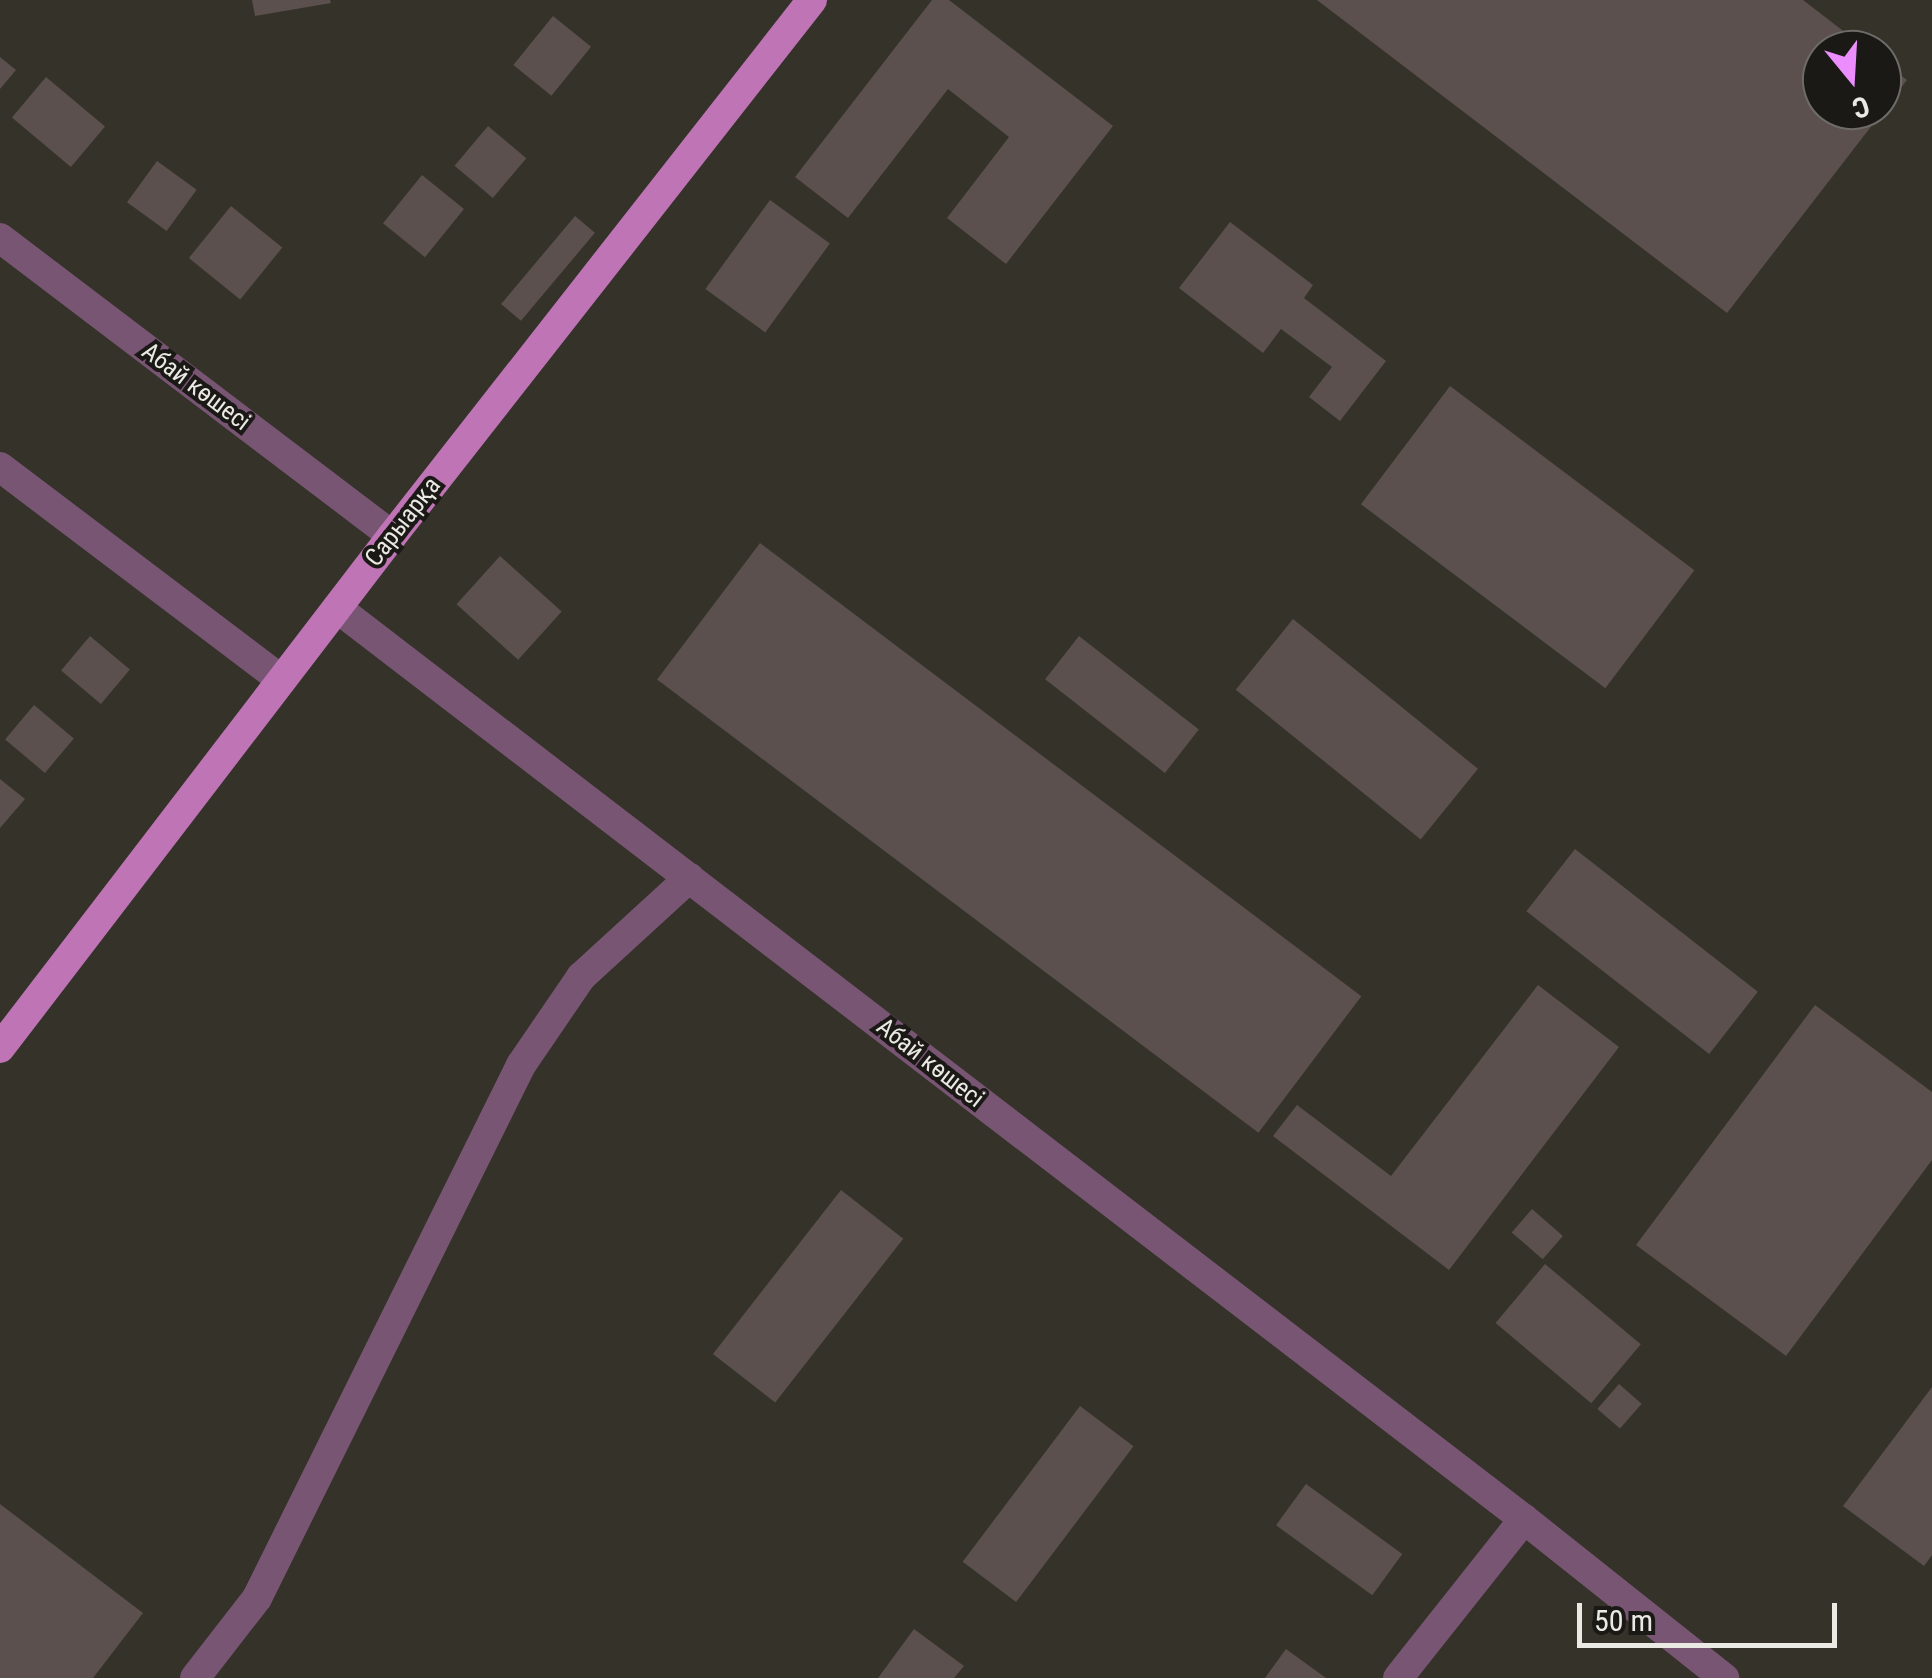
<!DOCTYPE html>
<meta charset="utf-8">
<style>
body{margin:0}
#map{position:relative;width:1932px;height:1678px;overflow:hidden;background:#343229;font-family:"Roboto Condensed",sans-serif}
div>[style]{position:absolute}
.building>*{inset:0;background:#5b504d;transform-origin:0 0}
.minor>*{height:30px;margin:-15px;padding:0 15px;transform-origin:15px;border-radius:15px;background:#795574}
.major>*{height:30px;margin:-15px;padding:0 15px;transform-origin:15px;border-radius:15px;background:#bf74b6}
span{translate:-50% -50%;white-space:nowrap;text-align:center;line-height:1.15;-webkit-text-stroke:8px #1b1916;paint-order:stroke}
.street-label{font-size:25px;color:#eae9e3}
.north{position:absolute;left:1802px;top:30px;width:100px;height:100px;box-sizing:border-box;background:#1b1916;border:2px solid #6e6c68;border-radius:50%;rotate:162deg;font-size:28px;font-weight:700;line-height:40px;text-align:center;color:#eae9e3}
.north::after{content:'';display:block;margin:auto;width:35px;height:45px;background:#eb8dfc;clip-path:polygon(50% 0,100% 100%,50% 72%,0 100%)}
.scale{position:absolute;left:1577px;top:1603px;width:260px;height:45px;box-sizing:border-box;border:5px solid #eae9e3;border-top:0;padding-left:12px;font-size:30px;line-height:35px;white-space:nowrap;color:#eae9e3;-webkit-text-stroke:8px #1b1916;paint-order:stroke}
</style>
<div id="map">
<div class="building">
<div style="clip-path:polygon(252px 0,330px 0,331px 3px,255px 16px)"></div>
<div style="clip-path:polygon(932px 0,949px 0,1113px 126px,1006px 264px,947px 218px,1009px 137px,948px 89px,848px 218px,795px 177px)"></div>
<div style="clip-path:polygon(1317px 0,1803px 0,1868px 50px,1822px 50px,1822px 110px,1882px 110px,1882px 61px,1907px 80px,1727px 313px)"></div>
<div style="left:553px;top:16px;width:49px;height:63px;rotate:39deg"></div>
<div style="clip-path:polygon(0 57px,16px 70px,0 89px)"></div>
<div style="left:46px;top:77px;width:77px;height:53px;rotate:40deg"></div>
<div style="left:488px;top:126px;width:50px;height:52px;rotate:40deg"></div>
<div style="left:157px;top:161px;width:49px;height:51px;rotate:36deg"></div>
<div style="left:422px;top:175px;width:54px;height:62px;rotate:39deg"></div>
<div style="left:770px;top:200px;width:74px;height:110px;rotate:36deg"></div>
<div style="left:231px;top:206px;width:66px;height:67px;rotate:39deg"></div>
<div style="left:575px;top:216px;width:26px;height:115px;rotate:40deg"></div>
<div style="clip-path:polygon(1230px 222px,1313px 285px,1304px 298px,1386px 361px,1340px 421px,1309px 397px,1332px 367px,1281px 329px,1263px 353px,1179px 288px)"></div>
<div style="left:1450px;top:386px;width:306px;height:148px;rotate:37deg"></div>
<div style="left:760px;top:543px;width:753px;height:171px;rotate:37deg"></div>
<div style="left:500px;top:556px;width:83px;height:65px;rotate:42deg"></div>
<div style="left:1293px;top:619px;width:238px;height:91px;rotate:39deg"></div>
<div style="left:90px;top:636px;width:52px;height:45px;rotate:40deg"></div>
<div style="left:1079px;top:636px;width:152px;height:55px;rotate:38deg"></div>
<div style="left:34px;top:705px;width:52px;height:45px;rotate:40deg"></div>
<div style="clip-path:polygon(0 779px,25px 799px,0 828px)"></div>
<div style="left:1575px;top:849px;width:232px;height:79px;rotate:38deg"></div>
<div style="clip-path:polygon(1538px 985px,1619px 1047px,1449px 1270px,1273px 1136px,1297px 1105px,1391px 1176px)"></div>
<div style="clip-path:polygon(1815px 1005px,1932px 1092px,1932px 1160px,1786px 1356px,1636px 1245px)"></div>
<div style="left:841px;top:1190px;width:79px;height:208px;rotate:38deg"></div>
<div style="left:1532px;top:1209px;width:41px;height:31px;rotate:41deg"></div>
<div style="left:1545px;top:1264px;width:125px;height:77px;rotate:40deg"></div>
<div style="left:1619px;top:1384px;width:30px;height:33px;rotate:41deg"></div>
<div style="clip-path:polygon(1932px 1387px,1932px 1555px,1924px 1566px,1843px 1506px)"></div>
<div style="left:1080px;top:1406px;width:67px;height:195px;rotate:37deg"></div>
<div style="left:1306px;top:1484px;width:119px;height:51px;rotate:36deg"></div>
<div style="clip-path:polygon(0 1504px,143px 1613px,93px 1678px,0 1678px)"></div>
<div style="clip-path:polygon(914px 1629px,964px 1666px,954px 1678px,878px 1678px)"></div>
<div style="clip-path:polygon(1286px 1649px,1326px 1678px,1265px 1678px)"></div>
</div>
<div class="minor">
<div style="left:0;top:238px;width:492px;rotate:37.2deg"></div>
<div style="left:0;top:467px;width:353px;rotate:37.1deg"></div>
<div style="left:337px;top:608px;width:1496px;rotate:37.51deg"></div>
<div style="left:1524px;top:1519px;width:256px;rotate:38.5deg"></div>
<div style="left:195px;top:1678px;width:101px;rotate:-52.2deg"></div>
<div style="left:257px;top:1598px;width:595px;rotate:-63.65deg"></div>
<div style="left:521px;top:1065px;width:107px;rotate:-55.7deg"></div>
<div style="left:581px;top:977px;width:147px;rotate:-42.5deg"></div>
<div style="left:1398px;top:1678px;width:203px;rotate:-51.6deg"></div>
</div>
<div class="major">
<div style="left:0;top:1048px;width:645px;rotate:-52.56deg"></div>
<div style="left:392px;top:536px;width:681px;rotate:-51.92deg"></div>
</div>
<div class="street-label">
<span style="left:196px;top:387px;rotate:37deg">Абай көшесі</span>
<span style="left:403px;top:522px;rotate:-52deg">Сарыарқа</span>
<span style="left:930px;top:1063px;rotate:38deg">Абай көшесі</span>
</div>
<div class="north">С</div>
<div class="scale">50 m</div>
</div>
